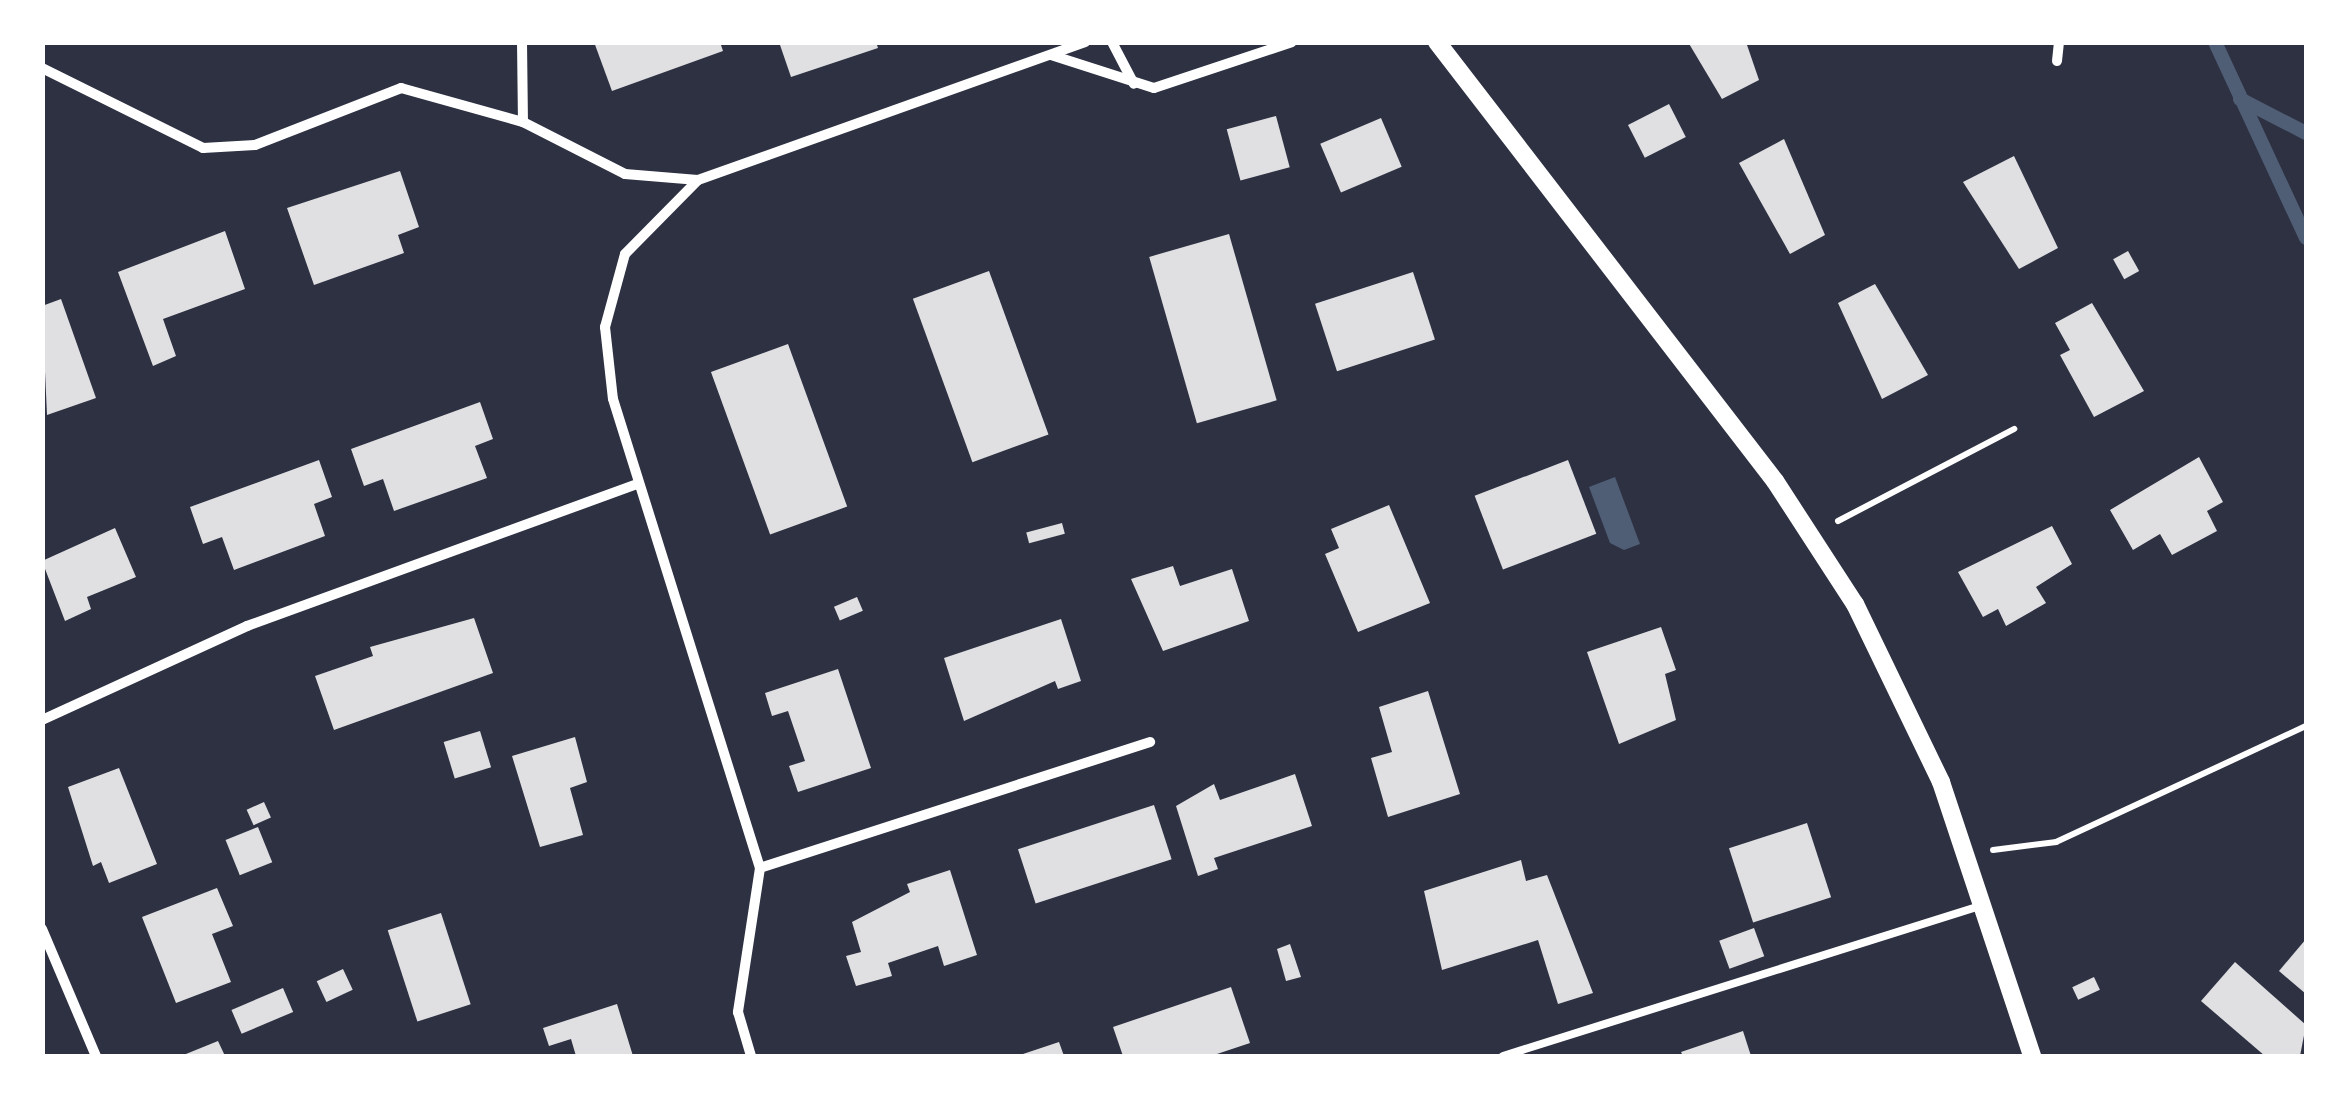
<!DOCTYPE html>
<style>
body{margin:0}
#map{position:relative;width:2349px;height:1099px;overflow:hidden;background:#2d3142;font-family:"Alegreya Sans",sans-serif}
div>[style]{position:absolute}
.water>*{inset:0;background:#4f5d75}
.stream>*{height:14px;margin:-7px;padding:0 7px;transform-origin:7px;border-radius:7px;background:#4f5d75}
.building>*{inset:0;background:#e0e0e3;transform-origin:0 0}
.path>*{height:6px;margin:-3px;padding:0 3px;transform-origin:3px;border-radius:3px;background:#fff}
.service>*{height:8px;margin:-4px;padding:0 4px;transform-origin:4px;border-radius:4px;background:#fff}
.minor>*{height:10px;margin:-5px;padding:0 5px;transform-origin:5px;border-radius:5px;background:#fff}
.tertiary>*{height:18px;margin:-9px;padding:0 9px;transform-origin:9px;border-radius:9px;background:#fff}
span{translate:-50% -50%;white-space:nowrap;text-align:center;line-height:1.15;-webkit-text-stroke:8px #fff;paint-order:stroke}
.frame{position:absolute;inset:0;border:45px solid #fff;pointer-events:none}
</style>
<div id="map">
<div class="water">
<div style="clip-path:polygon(1615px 477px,1640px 544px,1624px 550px,1610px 543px,1589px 487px)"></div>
</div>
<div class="stream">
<div style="left:2215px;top:42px;width:216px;rotate:65.1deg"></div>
<div style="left:2240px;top:99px;width:74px;rotate:27.3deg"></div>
</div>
<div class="building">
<div style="clip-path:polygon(594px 42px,720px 42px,723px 51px,612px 91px)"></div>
<div style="clip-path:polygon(779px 42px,876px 42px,878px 48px,791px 77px)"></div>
<div style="clip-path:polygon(1688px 42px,1746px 42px,1759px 80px,1722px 99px)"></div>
<div style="left:1669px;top:104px;width:37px;height:46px;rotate:63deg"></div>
<div style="left:1276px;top:116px;width:53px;height:51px;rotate:75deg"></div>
<div style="left:1381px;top:118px;width:53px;height:66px;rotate:67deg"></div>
<div style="clip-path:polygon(1784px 139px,1825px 235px,1790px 254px,1739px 163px)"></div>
<div style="clip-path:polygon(2014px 156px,2058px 248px,2019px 269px,1963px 182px)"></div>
<div style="clip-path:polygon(400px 171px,419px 227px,398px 235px,404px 253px,314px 285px,287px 208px)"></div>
<div style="clip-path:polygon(225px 231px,245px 289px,163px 319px,176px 356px,153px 366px,118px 272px)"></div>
<div style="left:1229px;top:234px;width:173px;height:83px;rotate:74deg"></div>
<div style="left:2128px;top:251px;width:23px;height:17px;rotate:61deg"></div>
<div style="left:989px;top:271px;width:174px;height:81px;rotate:70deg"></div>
<div style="left:1413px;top:272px;width:71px;height:103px;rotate:72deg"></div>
<div style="clip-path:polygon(1875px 284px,1928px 375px,1882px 399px,1838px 303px)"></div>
<div style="clip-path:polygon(61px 299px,96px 398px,47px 415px,42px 306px)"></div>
<div style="clip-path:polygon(2092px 303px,2144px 391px,2094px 417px,2060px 355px,2070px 350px,2055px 323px)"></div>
<div style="left:788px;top:344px;width:173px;height:82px;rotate:70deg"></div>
<div style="clip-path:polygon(480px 402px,493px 439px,475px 446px,487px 478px,394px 511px,383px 479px,364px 486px,351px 449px)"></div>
<div style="clip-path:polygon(2199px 457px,2223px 502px,2207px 511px,2217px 531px,2172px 555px,2160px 534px,2133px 550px,2110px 510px)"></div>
<div style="clip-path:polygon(319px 460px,332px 497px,314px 504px,325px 536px,234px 570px,222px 537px,203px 544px,190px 507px)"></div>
<div style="left:1568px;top:460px;width:79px;height:100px;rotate:69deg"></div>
<div style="clip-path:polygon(1389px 505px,1430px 603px,1358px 632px,1325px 554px,1339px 548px,1331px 529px)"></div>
<div style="left:1062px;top:523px;width:11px;height:37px;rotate:75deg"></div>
<div style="clip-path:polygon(2052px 526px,2072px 564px,2036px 587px,2046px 603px,2006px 626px,1998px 609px,1983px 617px,1958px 572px)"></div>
<div style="clip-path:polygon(115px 528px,136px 577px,87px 597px,91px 609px,65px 621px,42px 561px)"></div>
<div style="clip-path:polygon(1173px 566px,1180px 586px,1232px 569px,1249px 621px,1163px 651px,1131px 579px)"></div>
<div style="left:857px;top:597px;width:15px;height:25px;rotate:67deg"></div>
<div style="clip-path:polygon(474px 618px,493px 673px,334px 730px,315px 676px,373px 656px,370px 647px)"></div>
<div style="clip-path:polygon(1061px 619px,1081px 681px,1058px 689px,1055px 681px,964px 721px,944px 658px)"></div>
<div style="clip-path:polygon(1661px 627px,1676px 670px,1665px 674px,1676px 720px,1619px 744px,1587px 652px)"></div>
<div style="clip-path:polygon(838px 669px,871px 768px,798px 792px,789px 766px,805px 761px,788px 711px,772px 716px,765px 693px)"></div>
<div style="clip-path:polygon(1428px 691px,1460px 794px,1388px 817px,1371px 758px,1392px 752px,1379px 707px)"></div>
<div style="left:480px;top:731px;width:38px;height:38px;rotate:73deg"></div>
<div style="clip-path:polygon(575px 737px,587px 782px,570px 788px,583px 835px,540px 847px,512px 756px)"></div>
<div style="clip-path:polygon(119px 768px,157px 864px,109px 883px,101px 862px,93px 866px,68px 787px)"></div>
<div style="clip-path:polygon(1295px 774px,1312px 826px,1214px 858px,1218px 869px,1198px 876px,1176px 806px,1214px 784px,1220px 800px)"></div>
<div style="left:264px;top:802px;width:17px;height:19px;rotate:66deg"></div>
<div style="left:1154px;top:805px;width:57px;height:143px;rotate:72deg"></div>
<div style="left:1807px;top:823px;width:78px;height:82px;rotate:72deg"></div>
<div style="left:258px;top:827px;width:38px;height:35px;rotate:68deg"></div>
<div style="clip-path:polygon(1521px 860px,1526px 881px,1547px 875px,1593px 993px,1558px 1004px,1538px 940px,1442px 970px,1424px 891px)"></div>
<div style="clip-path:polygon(950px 870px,977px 955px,944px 966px,938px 946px,888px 963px,892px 976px,856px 986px,846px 956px,861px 952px,852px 922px,910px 892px,907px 884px)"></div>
<div style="clip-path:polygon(217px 888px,233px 926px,212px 934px,231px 982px,176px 1003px,142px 917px)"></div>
<div style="left:441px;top:913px;width:96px;height:56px;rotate:72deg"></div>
<div style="left:1754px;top:928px;width:30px;height:37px;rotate:70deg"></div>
<div style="clip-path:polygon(2306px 939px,2306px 994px,2279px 971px)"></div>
<div style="clip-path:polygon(1290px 944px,1301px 977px,1286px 981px,1277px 949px)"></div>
<div style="clip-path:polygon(2235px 962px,2306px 1025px,2300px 1056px,2265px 1056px,2201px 1001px)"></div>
<div style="left:343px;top:969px;width:23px;height:29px;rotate:65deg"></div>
<div style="left:2094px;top:977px;width:14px;height:24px;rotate:65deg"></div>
<div style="clip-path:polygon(1231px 987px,1250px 1043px,1211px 1056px,1123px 1056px,1113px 1027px)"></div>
<div style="left:283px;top:988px;width:26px;height:56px;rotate:67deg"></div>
<div style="clip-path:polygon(617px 1004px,633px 1056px,576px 1056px,571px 1039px,549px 1046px,543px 1028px)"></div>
<div style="clip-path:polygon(1743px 1031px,1751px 1056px,1683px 1056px,1681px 1052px)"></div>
<div style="clip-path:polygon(218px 1041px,225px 1056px,181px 1056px)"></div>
<div style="clip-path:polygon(1059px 1042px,1064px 1056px,1017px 1056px)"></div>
</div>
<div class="path">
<div style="left:1838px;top:521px;width:199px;rotate:-27.6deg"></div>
<div style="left:1993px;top:850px;width:64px;rotate:-7.2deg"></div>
<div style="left:2056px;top:842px;width:276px;rotate:-24.9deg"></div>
</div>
<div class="service">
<div style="left:1503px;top:1056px;width:500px;rotate:-17.46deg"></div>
</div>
<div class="minor">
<div style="left:522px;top:42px;width:80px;rotate:89.3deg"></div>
<div style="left:1112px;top:42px;width:47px;rotate:62.4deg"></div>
<div style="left:1051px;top:55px;width:108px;rotate:17.8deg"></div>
<div style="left:1154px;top:88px;width:145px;rotate:-18.4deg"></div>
<div style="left:2057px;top:61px;width:19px;rotate:-84deg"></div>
<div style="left:42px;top:68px;width:180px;rotate:26.4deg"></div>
<div style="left:203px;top:148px;width:52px;rotate:-3.3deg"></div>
<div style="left:255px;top:145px;width:157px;rotate:-21.3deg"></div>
<div style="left:401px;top:88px;width:127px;rotate:15.6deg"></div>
<div style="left:523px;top:122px;width:114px;rotate:27deg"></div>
<div style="left:625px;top:174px;width:73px;rotate:4.7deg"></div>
<div style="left:698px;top:180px;width:411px;rotate:-19.6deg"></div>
<div style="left:698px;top:180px;width:104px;rotate:134.6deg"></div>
<div style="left:625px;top:254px;width:76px;rotate:105.3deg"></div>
<div style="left:605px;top:327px;width:72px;rotate:83.7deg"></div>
<div style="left:613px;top:399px;width:491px;rotate:72.6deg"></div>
<div style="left:760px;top:868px;width:146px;rotate:98.7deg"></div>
<div style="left:738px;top:1012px;width:46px;rotate:73.5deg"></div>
<div style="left:42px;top:720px;width:226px;rotate:-24.6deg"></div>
<div style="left:247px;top:626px;width:417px;rotate:-20deg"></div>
<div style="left:760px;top:868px;width:410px;rotate:-17.9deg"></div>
<div style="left:42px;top:929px;width:138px;rotate:67deg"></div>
</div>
<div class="tertiary">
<div style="left:1437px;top:42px;width:554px;rotate:52.41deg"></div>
<div style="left:1775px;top:481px;width:147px;rotate:57deg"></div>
<div style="left:1855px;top:604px;width:198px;rotate:64.2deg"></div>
<div style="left:1941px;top:782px;width:289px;rotate:71.6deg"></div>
</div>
<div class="frame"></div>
</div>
